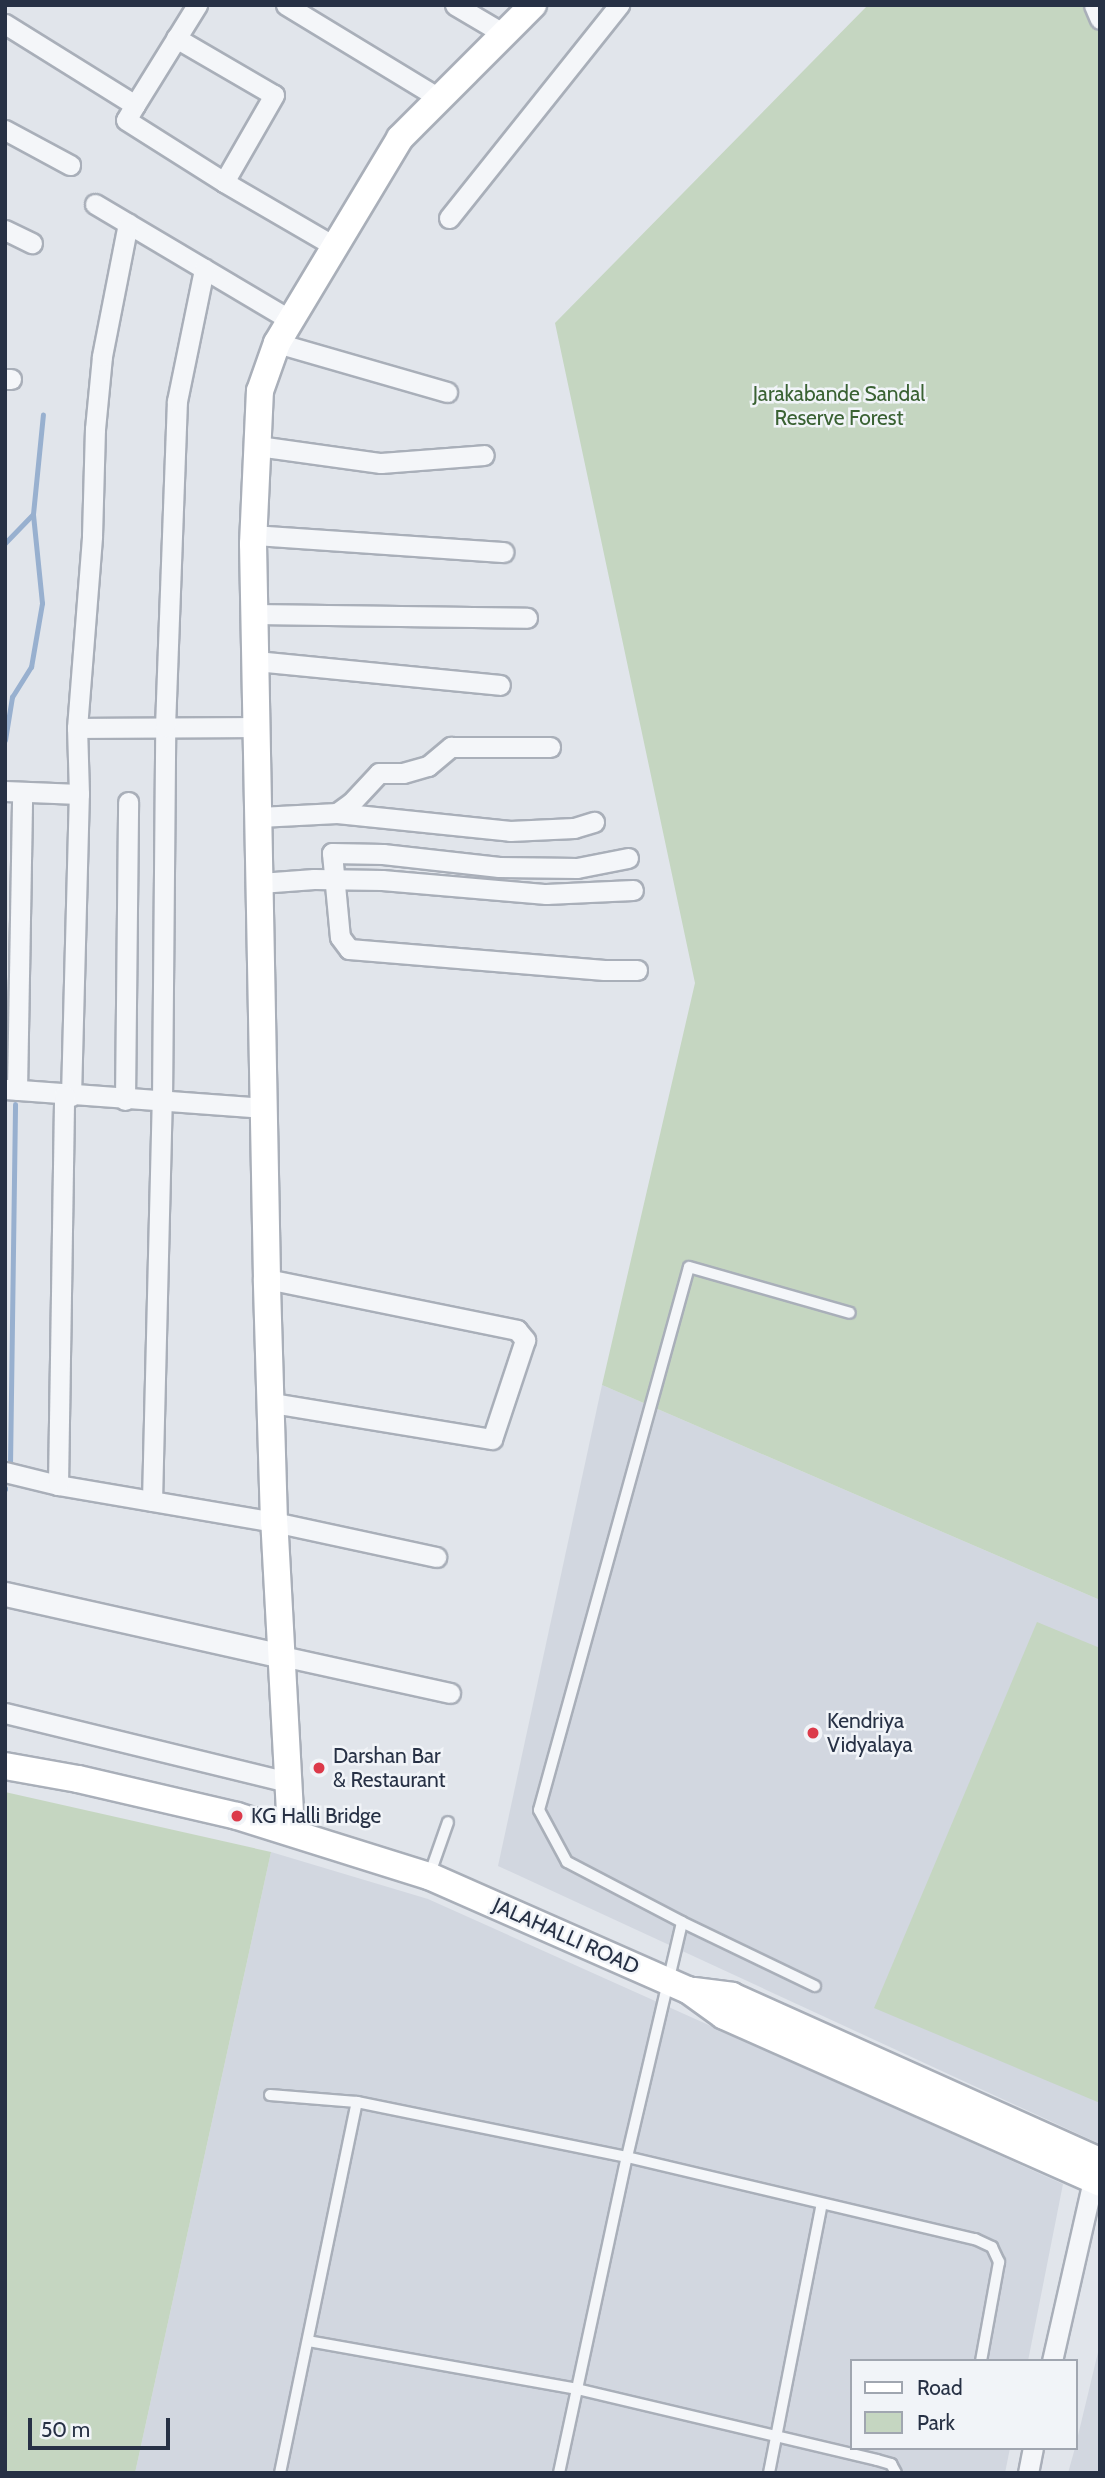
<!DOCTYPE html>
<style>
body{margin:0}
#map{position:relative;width:1105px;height:2478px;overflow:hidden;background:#e1e5eb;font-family:Cabin,sans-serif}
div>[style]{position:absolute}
.built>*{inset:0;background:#d2d7e0}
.green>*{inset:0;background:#c5d6c1}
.stream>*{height:5px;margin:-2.5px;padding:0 2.5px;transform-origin:2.5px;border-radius:2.5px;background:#98b0cf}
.roads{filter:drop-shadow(2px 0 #a9afb9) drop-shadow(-2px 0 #a9afb9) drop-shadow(0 2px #a9afb9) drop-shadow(0 -2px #a9afb9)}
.service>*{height:10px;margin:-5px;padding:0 5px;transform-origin:5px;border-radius:5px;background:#f4f6f9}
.minor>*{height:19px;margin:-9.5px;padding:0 9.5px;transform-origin:9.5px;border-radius:9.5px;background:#f4f6f9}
.tertiary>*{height:23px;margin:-11.5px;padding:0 11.5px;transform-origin:11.5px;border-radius:11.5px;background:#f4f6f9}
.secondary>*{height:26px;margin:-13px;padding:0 13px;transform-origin:13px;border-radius:13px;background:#fff}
.dots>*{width:19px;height:19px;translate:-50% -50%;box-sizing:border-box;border:4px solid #f1f4f8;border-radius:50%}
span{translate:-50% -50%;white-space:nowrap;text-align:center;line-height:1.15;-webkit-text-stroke:5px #f1f4f8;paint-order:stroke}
.park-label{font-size:21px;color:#3a6233}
.poi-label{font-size:21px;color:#273145}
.left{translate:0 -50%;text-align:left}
.street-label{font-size:21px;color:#273145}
.frame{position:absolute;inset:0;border:7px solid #273145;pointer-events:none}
.legend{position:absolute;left:850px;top:2359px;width:228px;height:91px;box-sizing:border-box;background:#f1f4f8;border:2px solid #a0a6b0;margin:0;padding:9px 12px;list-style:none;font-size:21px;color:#273145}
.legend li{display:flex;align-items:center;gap:14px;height:35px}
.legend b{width:35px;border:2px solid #a0a6b0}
.scale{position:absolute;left:28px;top:2418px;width:142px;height:32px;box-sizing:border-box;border:4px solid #273145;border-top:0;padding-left:9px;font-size:21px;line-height:24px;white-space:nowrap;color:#273145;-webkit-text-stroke:5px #f1f4f8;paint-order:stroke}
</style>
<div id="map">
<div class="built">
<div style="clip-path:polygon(602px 1385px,1100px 1600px,1100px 2144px,498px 1866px)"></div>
<div style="clip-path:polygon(271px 1852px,428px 1899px,1063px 2184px,1028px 2361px,851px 2361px,851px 2448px,1010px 2448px,1005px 2473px,135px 2473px)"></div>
<div style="clip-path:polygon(1100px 2344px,1100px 2473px,1068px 2473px,1075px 2448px)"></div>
</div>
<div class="green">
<div style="clip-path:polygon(868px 5px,1100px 5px,1100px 1600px,602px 1385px,695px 983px,555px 323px)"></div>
<div style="clip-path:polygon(1037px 1622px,1100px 1648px,1100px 2103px,874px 2008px)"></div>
<div style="clip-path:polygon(5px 1792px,271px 1852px,135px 2473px,5px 2473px)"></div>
</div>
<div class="stream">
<div style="left:5px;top:543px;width:40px;rotate:-46deg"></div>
<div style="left:5px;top:740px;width:44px;rotate:-80.8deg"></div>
<div style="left:12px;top:697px;width:36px;rotate:-58deg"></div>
<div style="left:31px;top:667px;width:65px;rotate:-80.2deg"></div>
<div style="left:42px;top:603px;width:89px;rotate:-95.8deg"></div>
<div style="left:33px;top:514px;width:100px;rotate:-84.3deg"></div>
<div style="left:10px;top:1466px;width:362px;rotate:-89.2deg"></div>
<div style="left:5px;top:1489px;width:1px;rotate:-90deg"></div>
</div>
<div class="roads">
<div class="service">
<div style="left:429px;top:1876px;width:57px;rotate:-70.6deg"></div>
<div style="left:815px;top:1986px;width:148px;rotate:-154.3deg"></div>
<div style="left:682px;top:1922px;width:130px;rotate:-152.4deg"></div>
<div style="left:567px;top:1862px;width:59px;rotate:-118.3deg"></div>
<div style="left:539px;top:1810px;width:563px;rotate:-74.56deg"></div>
<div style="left:689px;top:1267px;width:167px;rotate:15.9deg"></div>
<div style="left:270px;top:2095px;width:87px;rotate:4.6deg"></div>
<div style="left:357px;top:2102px;width:276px;rotate:11.5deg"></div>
<div style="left:627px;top:2157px;width:358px;rotate:13.3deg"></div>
<div style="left:975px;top:2239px;width:19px;rotate:25deg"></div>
<div style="left:992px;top:2247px;width:17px;rotate:65deg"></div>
<div style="left:999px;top:2262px;width:101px;rotate:100.3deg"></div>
<div style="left:308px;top:2341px;width:273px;rotate:10.1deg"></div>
<div style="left:577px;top:2389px;width:308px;rotate:13.3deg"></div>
<div style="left:877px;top:2460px;width:15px;rotate:16deg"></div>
<div style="left:891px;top:2464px;width:10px;rotate:61deg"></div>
<div style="left:280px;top:2473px;width:379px;rotate:-78.3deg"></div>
<div style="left:559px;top:2473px;width:323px;rotate:-77.9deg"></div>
<div style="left:627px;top:2157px;width:241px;rotate:-76.8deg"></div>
<div style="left:769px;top:2473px;width:274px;rotate:-78.9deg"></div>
</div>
<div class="minor">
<div style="left:286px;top:5px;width:179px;rotate:31.3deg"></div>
<div style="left:455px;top:5px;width:57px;rotate:30.6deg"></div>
<div style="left:1094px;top:5px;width:15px;rotate:67deg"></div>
<div style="left:5px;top:24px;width:153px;rotate:31.9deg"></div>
<div style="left:135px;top:105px;width:17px;rotate:121deg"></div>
<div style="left:126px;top:120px;width:116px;rotate:32.3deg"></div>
<div style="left:224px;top:182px;width:127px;rotate:30.2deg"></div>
<div style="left:176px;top:38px;width:113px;rotate:30.2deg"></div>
<div style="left:274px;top:95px;width:100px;rotate:119.9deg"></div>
<div style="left:135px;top:105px;width:118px;rotate:-58.2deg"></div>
<div style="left:5px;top:130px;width:74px;rotate:28.3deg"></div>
<div style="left:95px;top:204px;width:227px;rotate:30.7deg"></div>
<div style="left:449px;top:218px;width:273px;rotate:-51.4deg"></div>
<div style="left:5px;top:230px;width:30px;rotate:26deg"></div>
<div style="left:277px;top:343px;width:177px;rotate:16.1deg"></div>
<div style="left:5px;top:379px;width:6px"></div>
<div style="left:258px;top:446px;width:124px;rotate:7.9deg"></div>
<div style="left:381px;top:463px;width:103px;rotate:-4.4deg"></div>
<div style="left:254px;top:535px;width:250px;rotate:3.9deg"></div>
<div style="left:255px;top:614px;width:272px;rotate:0.8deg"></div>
<div style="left:256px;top:661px;width:245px;rotate:5.6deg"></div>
<div style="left:77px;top:728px;width:180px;rotate:-0.3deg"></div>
<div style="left:5px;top:791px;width:74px;rotate:2.3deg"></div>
<div style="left:79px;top:794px;width:66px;rotate:-91.7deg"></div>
<div style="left:77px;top:728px;width:193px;rotate:-85.5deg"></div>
<div style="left:92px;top:536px;width:107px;rotate:-88.4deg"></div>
<div style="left:95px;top:429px;width:73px;rotate:-84.5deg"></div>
<div style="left:102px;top:356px;width:135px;rotate:-78.9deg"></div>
<div style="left:337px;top:813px;width:174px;rotate:5.9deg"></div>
<div style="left:510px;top:831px;width:64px;rotate:-2.7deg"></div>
<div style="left:574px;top:828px;width:21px;rotate:-17deg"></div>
<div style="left:259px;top:817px;width:78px;rotate:-2.9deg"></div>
<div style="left:337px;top:813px;width:17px;rotate:-36deg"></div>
<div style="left:351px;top:803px;width:41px;rotate:-47deg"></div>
<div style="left:379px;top:773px;width:24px"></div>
<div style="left:403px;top:773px;width:26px;rotate:-16deg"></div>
<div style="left:428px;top:766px;width:30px;rotate:-40deg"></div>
<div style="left:451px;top:747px;width:99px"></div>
<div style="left:628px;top:858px;width:52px;rotate:168.9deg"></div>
<div style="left:577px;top:868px;width:78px;rotate:-179.3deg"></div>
<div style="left:499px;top:867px;width:117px;rotate:-173.6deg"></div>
<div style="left:383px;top:854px;width:51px;rotate:-178.9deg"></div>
<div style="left:332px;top:853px;width:84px;rotate:84.6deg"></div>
<div style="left:340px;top:937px;width:15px;rotate:53deg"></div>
<div style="left:349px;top:949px;width:256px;rotate:4.7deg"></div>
<div style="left:604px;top:970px;width:33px"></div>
<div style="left:260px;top:883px;width:54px;rotate:-4.2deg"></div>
<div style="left:314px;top:879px;width:68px;rotate:0.8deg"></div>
<div style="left:382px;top:880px;width:165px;rotate:4.9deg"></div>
<div style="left:546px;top:894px;width:87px;rotate:-2.6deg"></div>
<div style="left:6px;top:1089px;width:260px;rotate:4.2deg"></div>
<div style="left:17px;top:1090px;width:298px;rotate:-89deg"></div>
<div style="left:71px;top:1096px;width:302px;rotate:-88.5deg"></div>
<div style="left:125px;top:1100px;width:298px;rotate:-89.4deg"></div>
<div style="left:267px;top:1279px;width:255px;rotate:11.5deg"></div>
<div style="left:517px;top:1330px;width:13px;rotate:51deg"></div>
<div style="left:525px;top:1340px;width:104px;rotate:108.4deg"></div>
<div style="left:492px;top:1439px;width:223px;rotate:-170.7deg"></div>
<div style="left:5px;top:1472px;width:55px;rotate:13.8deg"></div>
<div style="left:58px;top:1485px;width:219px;rotate:9.7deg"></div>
<div style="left:274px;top:1522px;width:166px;rotate:12.2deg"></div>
<div style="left:58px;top:1485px;width:390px;rotate:-89.1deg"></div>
<div style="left:152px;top:1501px;width:399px;rotate:-88.6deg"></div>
<div style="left:162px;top:1102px;width:375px;rotate:-89.5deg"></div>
<div style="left:165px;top:727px;width:326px;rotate:-87.9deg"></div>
<div style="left:177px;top:401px;width:135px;rotate:-78.4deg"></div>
<div style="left:282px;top:1656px;width:172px;rotate:12.4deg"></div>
<div style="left:5px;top:1713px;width:291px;rotate:13.7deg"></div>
<div style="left:1052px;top:2361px;width:199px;rotate:-77.2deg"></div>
<div style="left:1028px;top:2473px;width:25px;rotate:-79deg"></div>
</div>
<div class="tertiary">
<div style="left:5px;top:1594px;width:284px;rotate:12.6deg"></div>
</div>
<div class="secondary">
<div style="left:5px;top:1766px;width:74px;rotate:10.1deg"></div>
<div style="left:78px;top:1779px;width:163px;rotate:13.1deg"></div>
<div style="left:237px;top:1816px;width:201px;rotate:17.4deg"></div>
<div style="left:429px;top:1876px;width:283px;rotate:23.8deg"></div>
<div style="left:688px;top:1990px;width:44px;rotate:35.8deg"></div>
<div style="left:724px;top:2016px;width:411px;rotate:23.9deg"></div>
<div style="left:291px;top:1831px;width:309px;rotate:-93.1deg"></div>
<div style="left:274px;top:1522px;width:243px;rotate:-91.7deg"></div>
<div style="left:267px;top:1279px;width:735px;rotate:-91.09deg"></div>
<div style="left:253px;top:544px;width:153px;rotate:-87.4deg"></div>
<div style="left:260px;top:391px;width:51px;rotate:-70.5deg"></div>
<div style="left:277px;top:343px;width:239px;rotate:-59deg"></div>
<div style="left:400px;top:138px;width:188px;rotate:-45deg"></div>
<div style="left:694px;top:1991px;width:38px;rotate:7deg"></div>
<div style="left:732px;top:1996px;width:403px;rotate:24.2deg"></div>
</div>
</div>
<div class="dots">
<div style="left:813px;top:1733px;background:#dc3a4a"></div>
<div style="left:319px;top:1768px;background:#dc3a4a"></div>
<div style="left:237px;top:1816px;background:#dc3a4a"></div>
</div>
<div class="park-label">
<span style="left:839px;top:406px">Jarakabande Sandal<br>Reserve Forest</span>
</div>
<div class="poi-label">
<span class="left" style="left:827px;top:1733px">Kendriya<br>Vidyalaya</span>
<span class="left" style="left:333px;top:1768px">Darshan Bar<br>&amp; Restaurant</span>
<span class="left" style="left:251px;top:1816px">KG Halli Bridge</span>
</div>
<div class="street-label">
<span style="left:566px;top:1936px;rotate:24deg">JALAHALLI ROAD</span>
</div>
<div class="frame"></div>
<ul class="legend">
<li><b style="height:9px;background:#fff"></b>Road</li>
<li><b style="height:19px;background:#c5d6c1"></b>Park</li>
</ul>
<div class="scale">50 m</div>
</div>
